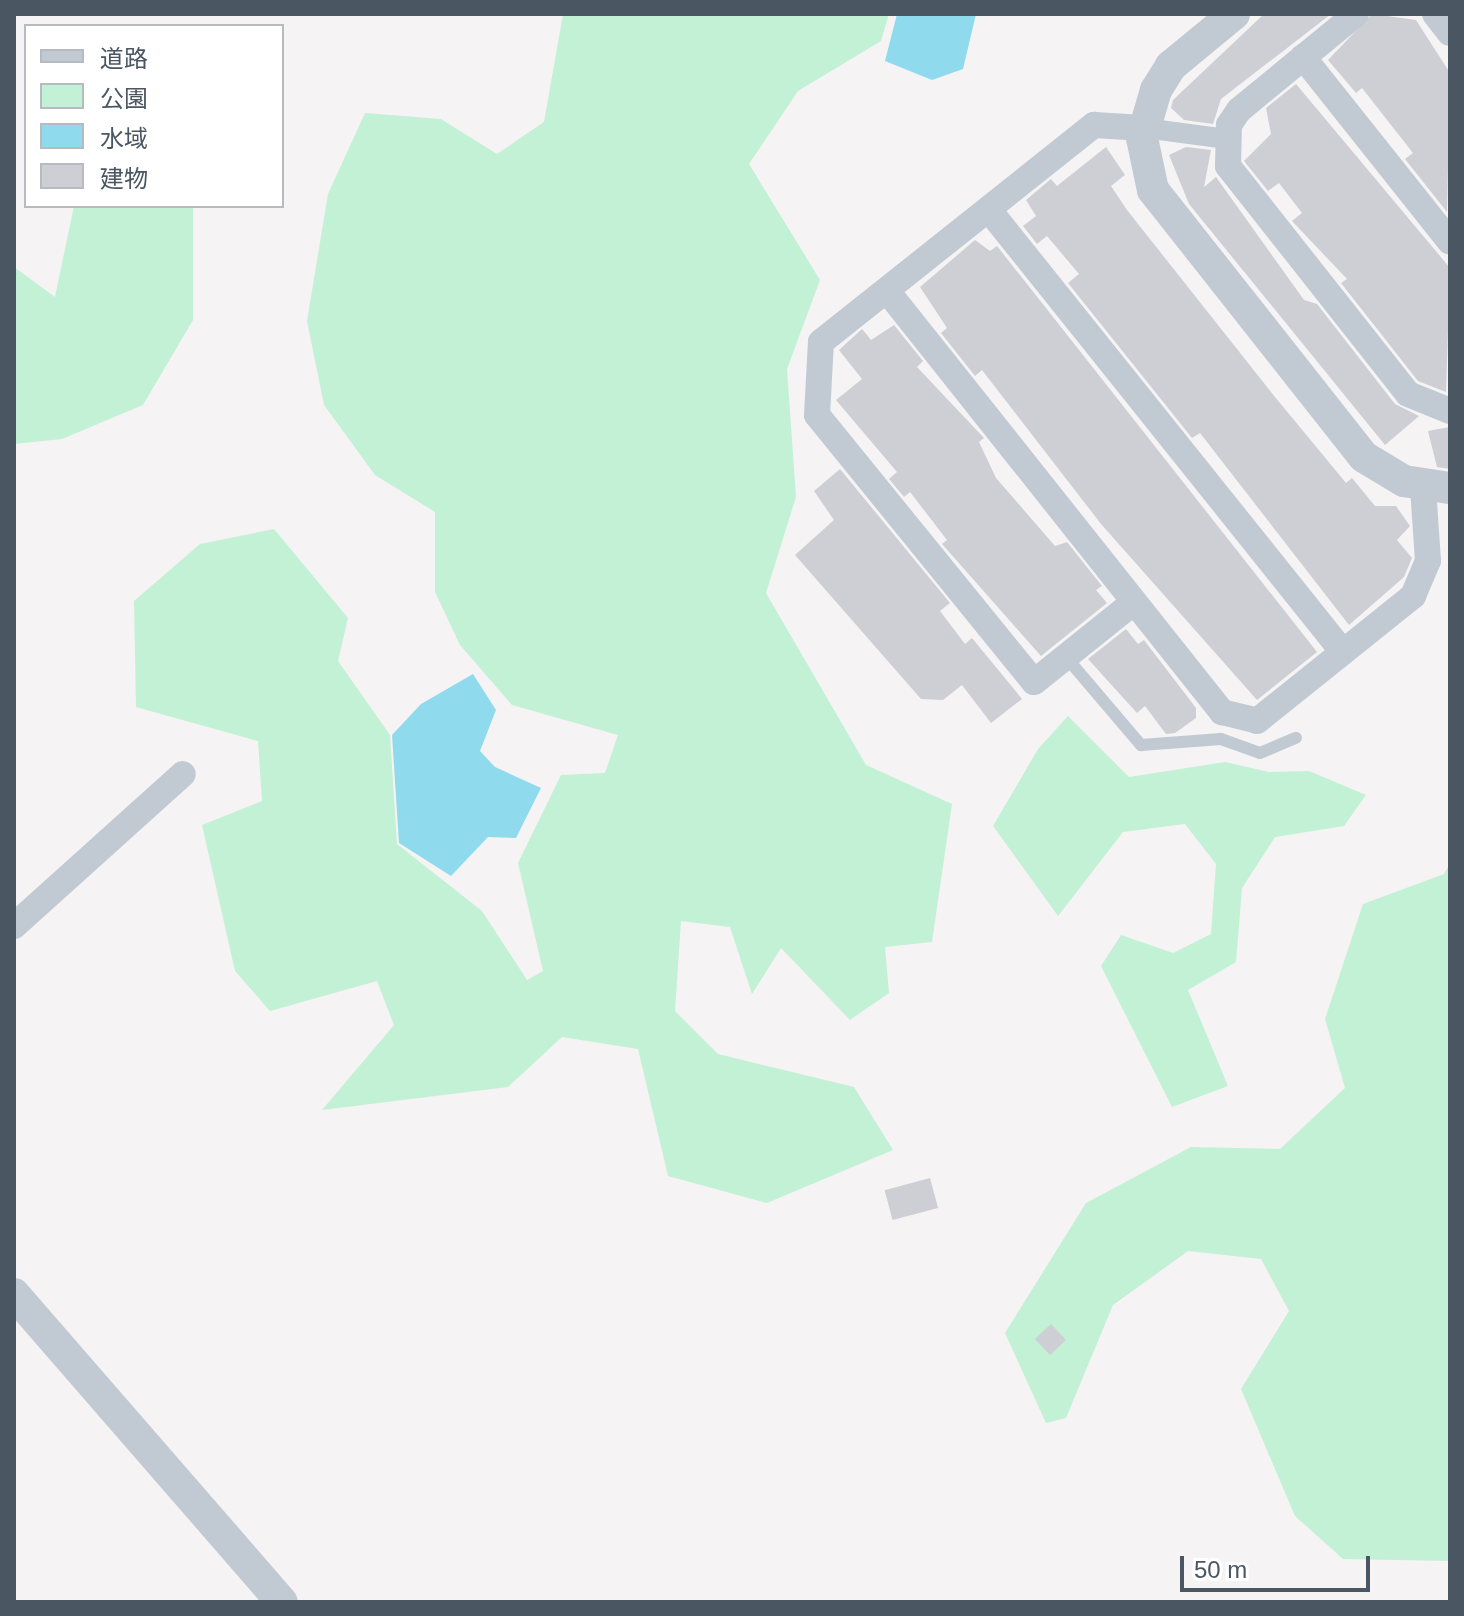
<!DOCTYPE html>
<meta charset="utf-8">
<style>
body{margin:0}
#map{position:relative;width:1464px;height:1616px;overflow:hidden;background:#f5f3f3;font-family:Helvetica,"Noto Sans JP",sans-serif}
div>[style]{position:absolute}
.green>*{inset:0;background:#c3f1d5}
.water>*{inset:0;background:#90daee}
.building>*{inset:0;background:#cdcfd5;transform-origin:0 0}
.service>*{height:12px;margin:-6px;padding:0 6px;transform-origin:6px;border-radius:6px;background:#c1cad2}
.pedestrian>*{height:20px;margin:-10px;padding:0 10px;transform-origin:10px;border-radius:10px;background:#c1cad2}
.minor>*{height:26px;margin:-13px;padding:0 13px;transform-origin:13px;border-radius:13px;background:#c1cad2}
.tertiary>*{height:32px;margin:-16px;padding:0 16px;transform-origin:16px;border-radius:16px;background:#c1cad2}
span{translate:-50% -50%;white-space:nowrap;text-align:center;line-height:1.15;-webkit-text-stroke:6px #fff;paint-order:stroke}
.frame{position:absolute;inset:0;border:16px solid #4a5661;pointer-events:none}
.legend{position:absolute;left:24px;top:24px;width:260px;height:184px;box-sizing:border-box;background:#fff;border:2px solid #b7bbc0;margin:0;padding:10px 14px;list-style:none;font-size:24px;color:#4a5661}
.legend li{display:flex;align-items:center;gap:16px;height:40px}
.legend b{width:40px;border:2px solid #b7bbc0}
.scale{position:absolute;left:1180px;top:1556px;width:190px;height:36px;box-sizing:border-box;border:4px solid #4a5661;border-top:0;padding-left:10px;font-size:24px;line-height:28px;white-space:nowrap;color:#4a5661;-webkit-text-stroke:6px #fff;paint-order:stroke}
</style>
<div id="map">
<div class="green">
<div style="clip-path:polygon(563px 14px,889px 14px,881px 41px,798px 91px,749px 164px,820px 280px,787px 369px,796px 497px,766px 593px,866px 765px,952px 804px,932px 942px,885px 947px,889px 993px,850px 1020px,781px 948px,752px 994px,730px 927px,681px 921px,675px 1011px,718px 1054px,854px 1087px,893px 1150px,767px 1203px,668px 1176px,638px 1049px,562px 1037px,508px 1087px,322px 1110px,394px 1025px,377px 981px,270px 1011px,235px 971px,202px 825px,262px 801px,258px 741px,136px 707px,134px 601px,200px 544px,274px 529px,348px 618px,338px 661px,390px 735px,397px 844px,482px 911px,527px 980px,543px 971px,518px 863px,561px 775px,605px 773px,618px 735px,512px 705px,460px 645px,435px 592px,435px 512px,375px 475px,324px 405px,307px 321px,328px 194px,365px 113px,441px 119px,497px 154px,544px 122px)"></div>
<div style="clip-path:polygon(74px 206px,193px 206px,193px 320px,143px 405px,62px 439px,14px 444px,14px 267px,55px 297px)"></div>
<div style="clip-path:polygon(1068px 716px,1129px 777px,1225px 762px,1269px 772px,1309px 771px,1366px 795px,1344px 826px,1275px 837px,1242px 888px,1236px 962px,1188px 990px,1228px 1086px,1172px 1107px,1101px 966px,1121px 935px,1173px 953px,1211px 934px,1216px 864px,1185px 824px,1123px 832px,1058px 916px,993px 826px,1038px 749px)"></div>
<div style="clip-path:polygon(1450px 863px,1450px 1561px,1343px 1559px,1295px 1516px,1241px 1389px,1289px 1311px,1261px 1259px,1188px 1251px,1113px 1305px,1066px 1418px,1046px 1423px,1005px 1333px,1086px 1203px,1191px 1147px,1280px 1149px,1345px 1088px,1325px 1019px,1363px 904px,1444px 874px)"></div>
</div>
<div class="water">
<div style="clip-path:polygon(897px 14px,976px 14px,963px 69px,932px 80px,885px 61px)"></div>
<div style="clip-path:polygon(473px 674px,496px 710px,480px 751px,495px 767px,541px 788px,516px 838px,488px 837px,451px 876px,399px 843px,392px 735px,421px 704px)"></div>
</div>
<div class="building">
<div style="clip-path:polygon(1264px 14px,1331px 14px,1221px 99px,1213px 124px,1184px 120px,1171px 108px,1173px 100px)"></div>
<div style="clip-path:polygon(1372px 14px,1416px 20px,1450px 73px,1447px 212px,1405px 159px,1413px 153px,1362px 88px,1356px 93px,1328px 60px)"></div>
<div style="clip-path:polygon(1296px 84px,1450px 268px,1446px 392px,1418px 381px,1341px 283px,1347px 279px,1292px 221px,1302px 213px,1279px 183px,1268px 191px,1244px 161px,1271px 134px,1266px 108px)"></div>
<div style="clip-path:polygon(1106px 147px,1125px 175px,1111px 186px,1127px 210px,1275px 397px,1346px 483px,1352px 478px,1375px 506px,1396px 506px,1410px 526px,1397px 540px,1412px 558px,1404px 577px,1349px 625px,1200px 433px,1192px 438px,1068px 283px,1079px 274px,1047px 236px,1037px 244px,1023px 226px,1036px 216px,1026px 200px,1051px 179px,1057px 186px)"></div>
<div style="clip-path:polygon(1186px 147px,1211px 150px,1204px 187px,1216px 177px,1304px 300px,1317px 304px,1395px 404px,1419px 416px,1385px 445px,1189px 204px,1169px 155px)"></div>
<div style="clip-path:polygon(975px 240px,990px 251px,997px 246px,1317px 652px,1257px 700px,1101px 524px,982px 370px,975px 376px,941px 333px,947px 328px,920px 287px)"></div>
<div style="clip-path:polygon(894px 325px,923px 361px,917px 367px,984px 438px,979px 442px,996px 478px,1055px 546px,1067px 542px,1102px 586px,1096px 590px,1107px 603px,1041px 656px,942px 544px,947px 540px,910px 492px,904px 497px,889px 479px,897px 472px,836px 400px,862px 379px,839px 350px,862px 329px,871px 340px)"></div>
<div style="clip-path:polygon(1450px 427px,1450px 469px,1437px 467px,1428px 431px)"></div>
<div style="clip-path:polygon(840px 469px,950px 603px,940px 611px,965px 644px,972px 638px,1022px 699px,991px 723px,962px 685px,943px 700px,921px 699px,795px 555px,834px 520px,814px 491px)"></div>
<div style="clip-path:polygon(1126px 629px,1138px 644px,1144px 640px,1196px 708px,1196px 718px,1175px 733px,1166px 734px,1145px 706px,1137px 713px,1088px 659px)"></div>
<div style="left:930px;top:1178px;width:31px;height:47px;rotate:75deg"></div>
<div style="left:1051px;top:1324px;width:22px;height:22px;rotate:47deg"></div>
</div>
<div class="service">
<div style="left:1066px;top:657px;width:116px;rotate:49.6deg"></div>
<div style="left:1141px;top:745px;width:80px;rotate:-4.3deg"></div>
<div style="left:1221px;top:739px;width:41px;rotate:19.7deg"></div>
<div style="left:1260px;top:753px;width:39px;rotate:-23deg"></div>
</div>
<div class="pedestrian">
<div style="left:1144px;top:128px;width:84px;rotate:7.5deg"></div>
</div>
<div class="minor">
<div style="left:1356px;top:14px;width:151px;rotate:140.6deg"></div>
<div style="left:1239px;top:110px;width:18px;rotate:124deg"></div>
<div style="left:1229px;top:125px;width:41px;rotate:91.4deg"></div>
<div style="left:1228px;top:166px;width:290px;rotate:51.7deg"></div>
<div style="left:1408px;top:394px;width:45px;rotate:22deg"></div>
<div style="left:1435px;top:14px;width:24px;rotate:52deg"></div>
<div style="left:1303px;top:57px;width:236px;rotate:51.5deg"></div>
<div style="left:989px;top:210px;width:566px;rotate:51.31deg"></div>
<div style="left:888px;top:292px;width:537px;rotate:51.51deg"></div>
<div style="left:1222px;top:712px;width:36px;rotate:14deg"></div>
<div style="left:1257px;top:721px;width:200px;rotate:-38.7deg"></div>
<div style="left:1413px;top:596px;width:38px;rotate:-67deg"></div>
<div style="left:1428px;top:561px;width:74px;rotate:-93.9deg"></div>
<div style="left:1134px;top:602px;width:128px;rotate:141.3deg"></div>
<div style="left:1034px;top:682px;width:344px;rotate:-129.1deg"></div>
<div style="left:817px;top:415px;width:73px;rotate:-86.9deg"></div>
<div style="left:821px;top:342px;width:349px;rotate:-38.5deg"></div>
<div style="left:1094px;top:125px;width:50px;rotate:3.4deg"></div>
<div style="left:14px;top:926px;width:227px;rotate:-42deg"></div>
</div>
<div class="tertiary">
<div style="left:1234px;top:14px;width:82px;rotate:140.5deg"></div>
<div style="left:1171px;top:66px;width:28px;rotate:122deg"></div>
<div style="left:1156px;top:90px;width:50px;rotate:106.3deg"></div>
<div style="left:1142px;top:138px;width:53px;rotate:78.1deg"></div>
<div style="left:1153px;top:190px;width:340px;rotate:51.7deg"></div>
<div style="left:1364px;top:457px;width:47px;rotate:31deg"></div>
<div style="left:1404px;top:481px;width:47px;rotate:8.7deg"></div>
<div style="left:14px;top:1294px;width:408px;rotate:49deg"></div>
</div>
<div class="frame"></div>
<ul class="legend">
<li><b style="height:10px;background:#c1cad2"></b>道路</li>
<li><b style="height:22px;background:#c3f1d5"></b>公園</li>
<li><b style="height:22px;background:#90daee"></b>水域</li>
<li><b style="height:22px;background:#cdcfd5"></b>建物</li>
</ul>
<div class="scale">50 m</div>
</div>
